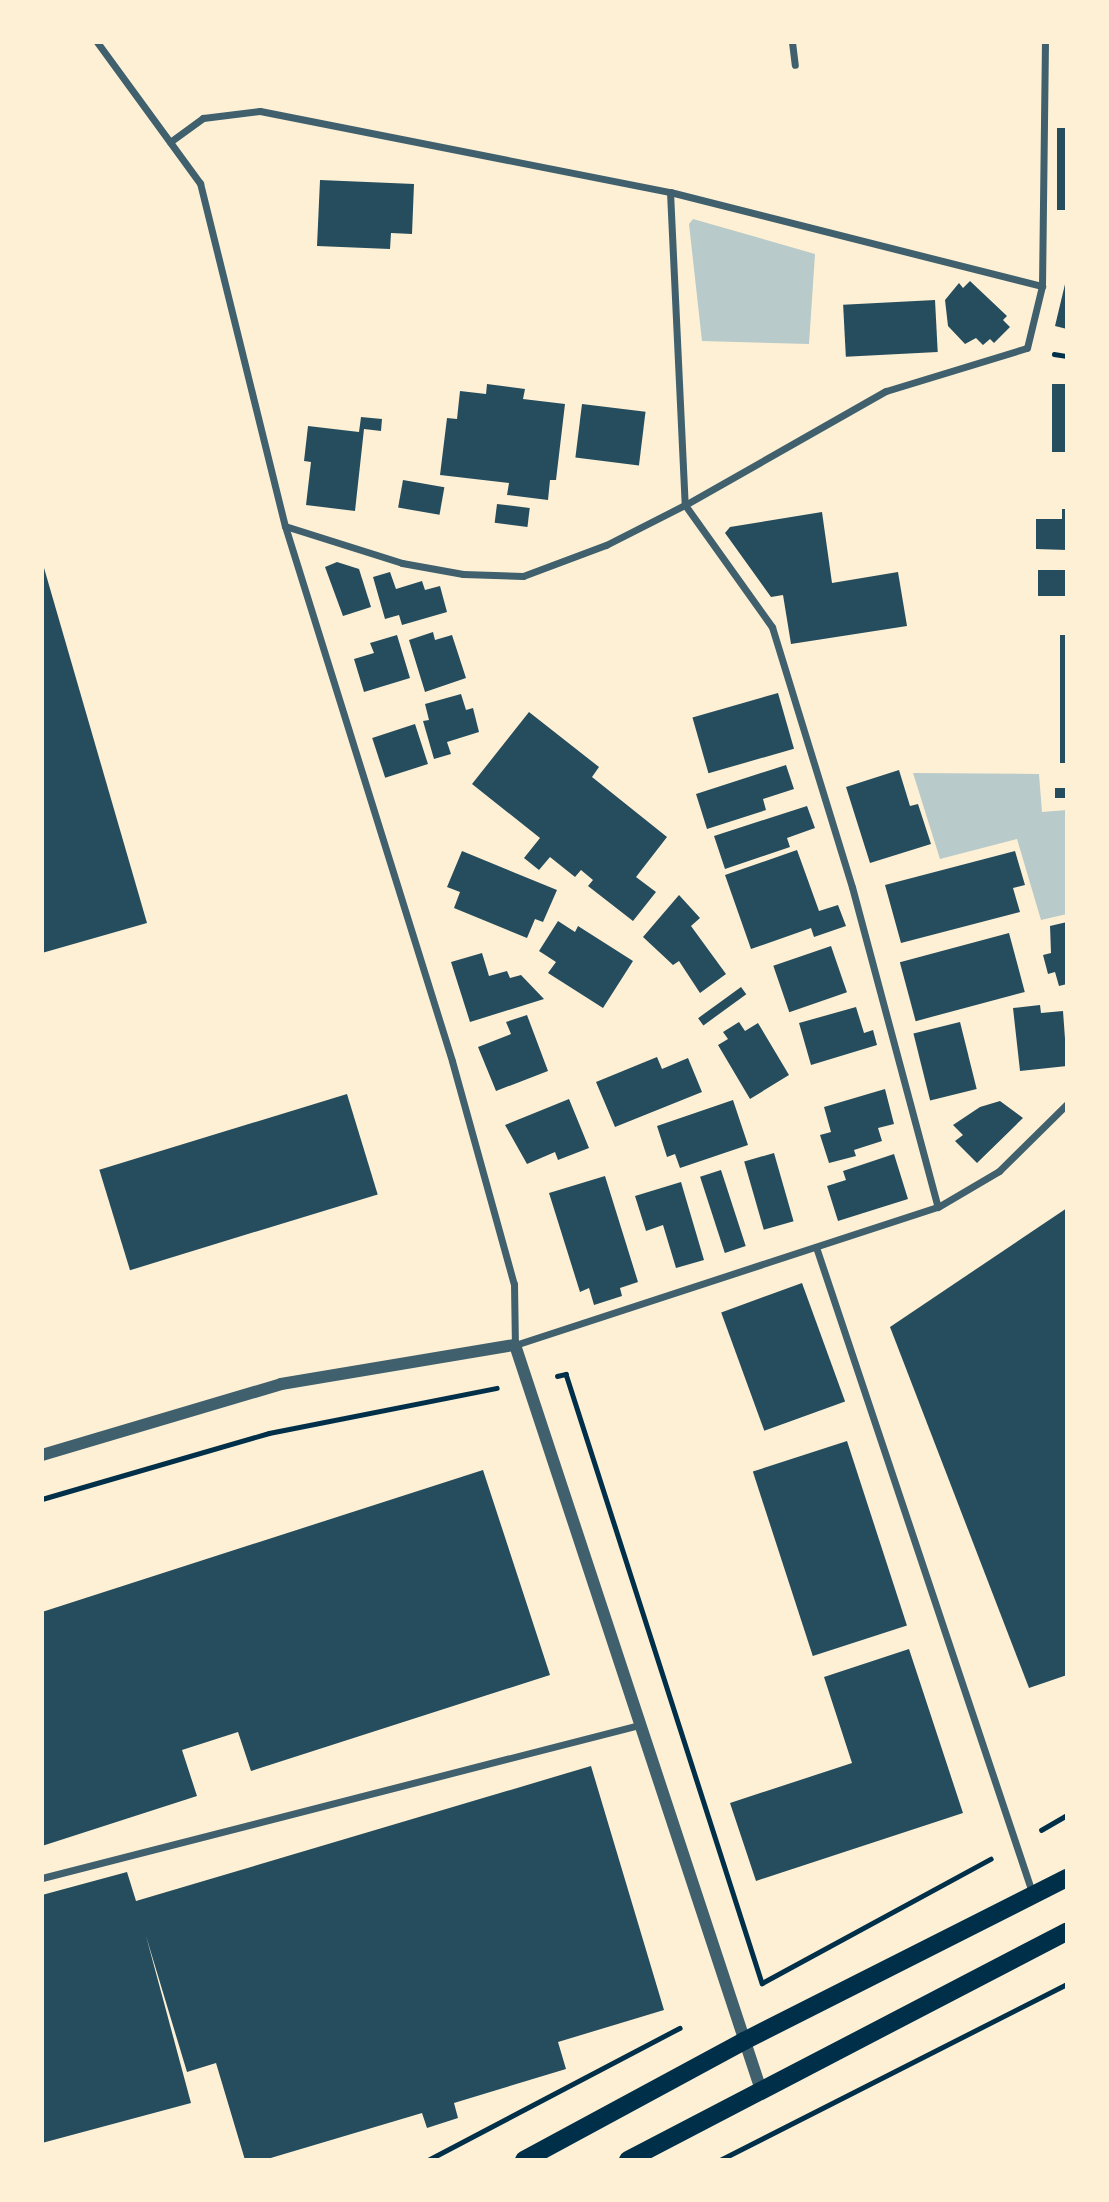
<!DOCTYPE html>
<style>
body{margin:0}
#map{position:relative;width:1109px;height:2202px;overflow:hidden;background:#fdf0d5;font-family:Literata,serif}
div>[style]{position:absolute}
.green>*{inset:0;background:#b9caca}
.building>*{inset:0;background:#264d5e;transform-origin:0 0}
.path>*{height:4.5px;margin:-2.25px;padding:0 2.25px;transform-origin:2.25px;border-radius:2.25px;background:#003049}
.minor>*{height:7px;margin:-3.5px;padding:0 3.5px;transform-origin:3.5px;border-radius:3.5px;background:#3f606c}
.tertiary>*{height:12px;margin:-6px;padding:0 6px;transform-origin:6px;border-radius:6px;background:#3f606c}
.primary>*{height:18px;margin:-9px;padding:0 9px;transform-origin:9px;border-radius:9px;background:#003049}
span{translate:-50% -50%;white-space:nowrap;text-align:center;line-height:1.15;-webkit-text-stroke:7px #fdf0d5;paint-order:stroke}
.frame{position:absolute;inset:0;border:44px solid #fdf0d5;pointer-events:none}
</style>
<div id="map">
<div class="green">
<div style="clip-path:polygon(693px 219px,815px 254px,809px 344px,702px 341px,689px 224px)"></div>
<div style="clip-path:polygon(913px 773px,1039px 774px,1042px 812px,1067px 810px,1067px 914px,1041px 920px,1017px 839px,940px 859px)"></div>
</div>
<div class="building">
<div style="left:1057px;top:128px;width:10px;height:82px"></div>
<div style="clip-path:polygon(320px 180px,414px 184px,412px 234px,391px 233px,390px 249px,317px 246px)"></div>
<div style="clip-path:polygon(1066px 280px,1067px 280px,1067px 329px,1055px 326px)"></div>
<div style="clip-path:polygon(970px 281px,1007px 316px,1003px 320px,1010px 327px,994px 343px,990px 339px,983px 345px,976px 338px,965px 344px,948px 326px,945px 300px,959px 283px,963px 288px)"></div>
<div style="left:935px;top:300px;width:52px;height:92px;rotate:87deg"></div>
<div style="clip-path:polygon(487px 384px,525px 389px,523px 399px,565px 404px,556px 480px,550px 480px,548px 500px,507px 495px,509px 483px,440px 475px,447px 418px,457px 419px,460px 391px,486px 394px)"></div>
<div style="left:1052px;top:384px;width:15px;height:68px"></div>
<div style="left:582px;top:404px;width:64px;height:54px;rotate:7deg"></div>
<div style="clip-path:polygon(361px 417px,382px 419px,381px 431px,364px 429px,355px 511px,306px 505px,311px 462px,304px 461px,308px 426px,359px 432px)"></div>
<div style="left:403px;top:480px;width:42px;height:28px;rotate:10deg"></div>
<div style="left:497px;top:504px;width:33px;height:19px;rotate:7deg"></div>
<div style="clip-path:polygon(1062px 509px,1067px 509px,1067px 550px,1036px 549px,1036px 519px,1062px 519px)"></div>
<div style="clip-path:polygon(822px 512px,832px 583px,898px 572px,907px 626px,791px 644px,783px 595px,771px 597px,725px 533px,730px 527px)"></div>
<div style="clip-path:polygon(42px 561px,147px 923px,42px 953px)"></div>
<div style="clip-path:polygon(337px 562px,359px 569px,371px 607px,343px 616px,325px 567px)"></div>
<div style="left:1038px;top:570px;width:29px;height:26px"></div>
<div style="clip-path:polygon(390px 572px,396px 589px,422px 581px,425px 590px,440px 586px,447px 612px,402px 625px,399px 615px,385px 619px,373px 577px)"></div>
<div style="clip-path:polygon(433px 632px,435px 640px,452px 635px,466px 678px,425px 692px,409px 640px)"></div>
<div style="clip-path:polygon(397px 635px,410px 678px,364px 692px,354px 659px,374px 653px,370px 643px)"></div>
<div style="left:1060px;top:635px;width:7px;height:128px"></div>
<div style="left:778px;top:693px;width:58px;height:89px;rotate:74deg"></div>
<div style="clip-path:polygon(461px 694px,466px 710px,473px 708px,479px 732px,447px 742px,451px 754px,434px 759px,423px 721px,429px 720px,425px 704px)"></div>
<div style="clip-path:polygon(529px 712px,599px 767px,592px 777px,667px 837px,636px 877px,656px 892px,633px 921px,588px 886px,593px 880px,581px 870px,575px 877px,550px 857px,539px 870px,524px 858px,540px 838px,472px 784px)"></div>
<div style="left:415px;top:724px;width:42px;height:45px;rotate:72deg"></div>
<div style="clip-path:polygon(786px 765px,794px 789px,763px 799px,766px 810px,707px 829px,696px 794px)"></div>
<div style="clip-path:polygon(899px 770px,910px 806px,918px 804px,931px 844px,870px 863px,846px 787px)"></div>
<div style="left:1055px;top:788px;width:12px;height:10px"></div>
<div style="clip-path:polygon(807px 806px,815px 828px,787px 838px,790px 847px,725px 869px,714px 836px)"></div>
<div style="clip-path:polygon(797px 850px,819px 911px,838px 905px,846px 926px,814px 937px,811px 928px,751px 949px,725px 875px)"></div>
<div style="clip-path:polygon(462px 851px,557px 890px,543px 922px,535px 919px,527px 938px,454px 908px,460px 892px,447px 887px)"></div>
<div style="clip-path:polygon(1015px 851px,1025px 885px,1013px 888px,1020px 912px,901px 943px,885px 885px)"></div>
<div style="clip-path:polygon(679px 895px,700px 918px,691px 926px,726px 974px,700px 993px,679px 961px,673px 965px,643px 937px)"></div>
<div style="clip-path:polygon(558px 921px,575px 932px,578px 926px,633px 961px,603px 1008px,548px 973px,556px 962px,539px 951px)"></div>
<div style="clip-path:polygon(1067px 922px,1067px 984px,1059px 986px,1055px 972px,1048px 974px,1043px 955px,1051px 953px,1050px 926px)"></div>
<div style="left:1009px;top:933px;width:61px;height:113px;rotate:75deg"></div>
<div style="left:831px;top:946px;width:49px;height:61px;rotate:71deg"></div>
<div style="clip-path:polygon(482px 953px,489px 976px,507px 971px,510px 978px,521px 975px,544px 999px,470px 1022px,451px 962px)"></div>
<div style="left:741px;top:987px;width:9px;height:53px;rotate:54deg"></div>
<div style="clip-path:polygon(1040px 1005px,1041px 1013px,1063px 1011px,1067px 1066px,1020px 1071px,1013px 1008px)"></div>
<div style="clip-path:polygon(856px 1007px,864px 1033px,873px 1030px,877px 1045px,811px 1065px,799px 1023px)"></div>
<div style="clip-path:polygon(527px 1015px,548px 1071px,496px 1091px,478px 1047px,511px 1034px,506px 1022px)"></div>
<div style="clip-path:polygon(739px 1022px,745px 1031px,758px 1023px,789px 1075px,750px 1099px,718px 1045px,728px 1039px,723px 1032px)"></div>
<div style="left:960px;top:1022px;width:69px;height:48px;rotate:76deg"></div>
<div style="clip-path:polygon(657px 1057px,662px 1069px,688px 1058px,702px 1092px,615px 1127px,596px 1082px)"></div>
<div style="clip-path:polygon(885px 1089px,894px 1124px,878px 1128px,882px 1141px,854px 1150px,856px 1156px,829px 1163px,820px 1135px,831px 1132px,824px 1107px)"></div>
<div style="left:347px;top:1094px;width:105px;height:259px;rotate:73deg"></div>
<div style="clip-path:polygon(569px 1099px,589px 1148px,558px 1160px,555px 1152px,527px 1164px,505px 1125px)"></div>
<div style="clip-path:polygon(733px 1100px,748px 1145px,680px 1168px,675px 1154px,667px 1157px,657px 1126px)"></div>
<div style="clip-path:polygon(1000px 1101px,1023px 1118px,977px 1163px,955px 1141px,963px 1135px,953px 1125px,980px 1107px)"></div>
<div style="left:774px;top:1153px;width:71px;height:31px;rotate:74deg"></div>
<div style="clip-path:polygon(894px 1154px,908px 1199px,838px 1221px,827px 1186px,846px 1180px,843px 1171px)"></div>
<div style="left:721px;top:1170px;width:80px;height:22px;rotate:72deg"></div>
<div style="clip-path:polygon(605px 1176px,638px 1282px,620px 1288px,622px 1296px,594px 1305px,589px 1288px,580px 1292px,549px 1193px)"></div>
<div style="clip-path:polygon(681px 1182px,704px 1260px,676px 1268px,663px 1225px,646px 1231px,635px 1196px)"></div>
<div style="clip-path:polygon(1067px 1208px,1067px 1675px,1029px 1688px,890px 1327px)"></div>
<div style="left:802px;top:1283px;width:126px;height:86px;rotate:70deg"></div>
<div style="left:847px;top:1441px;width:194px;height:99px;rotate:72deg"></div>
<div style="clip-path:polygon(483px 1470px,550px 1675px,251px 1771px,238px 1732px,182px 1750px,197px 1796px,42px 1846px,42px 1612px)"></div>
<div style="clip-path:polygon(909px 1649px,963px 1813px,756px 1881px,730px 1803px,852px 1763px,824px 1677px)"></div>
<div style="clip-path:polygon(591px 1766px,664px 2010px,558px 2042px,566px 2069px,454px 2103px,458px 2118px,427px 2128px,422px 2113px,264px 2160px,245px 2160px,216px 2063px,187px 2072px,146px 1936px,191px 2103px,42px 2143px,42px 1895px,127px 1872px,136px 1901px)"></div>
</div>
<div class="path">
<div style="left:1054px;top:354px;width:13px;rotate:9deg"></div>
<div style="left:557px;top:1376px;width:9px;rotate:-13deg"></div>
<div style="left:566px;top:1374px;width:640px;rotate:72.16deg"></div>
<div style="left:762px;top:1983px;width:260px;rotate:-28.5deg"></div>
<div style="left:42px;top:1499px;width:236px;rotate:-16.2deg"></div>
<div style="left:269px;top:1433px;width:232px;rotate:-11.2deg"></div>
<div style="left:1041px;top:1830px;width:30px;rotate:-30deg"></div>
<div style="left:428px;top:2160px;width:284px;rotate:-27.7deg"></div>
<div style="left:720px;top:2160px;width:389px;rotate:-26.9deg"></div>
</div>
<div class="minor">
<div style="left:97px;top:42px;width:175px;rotate:53.9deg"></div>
<div style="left:200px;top:183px;width:353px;rotate:76.1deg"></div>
<div style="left:285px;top:526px;width:560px;rotate:72.66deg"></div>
<div style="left:452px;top:1061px;width:231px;rotate:74.5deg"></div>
<div style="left:514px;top:1284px;width:61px;rotate:89.1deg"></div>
<div style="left:515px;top:1345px;width:445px;rotate:-18.1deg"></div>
<div style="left:938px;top:1207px;width:71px;rotate:-30.5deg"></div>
<div style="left:999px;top:1171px;width:95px;rotate:-44.6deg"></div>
<div style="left:792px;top:42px;width:23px;rotate:83deg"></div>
<div style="left:170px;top:142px;width:41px;rotate:-36deg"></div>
<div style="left:203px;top:118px;width:57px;rotate:-7deg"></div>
<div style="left:260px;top:111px;width:418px;rotate:11.2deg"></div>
<div style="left:670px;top:192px;width:384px;rotate:14.2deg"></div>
<div style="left:670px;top:192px;width:313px;rotate:87.3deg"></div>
<div style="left:685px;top:505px;width:150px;rotate:54.5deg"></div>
<div style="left:772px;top:627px;width:272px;rotate:72.9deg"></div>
<div style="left:852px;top:887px;width:331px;rotate:75deg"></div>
<div style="left:285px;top:526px;width:123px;rotate:17.5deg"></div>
<div style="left:402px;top:563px;width:62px;rotate:10.2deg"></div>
<div style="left:463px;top:574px;width:60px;rotate:1.9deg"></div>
<div style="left:523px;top:576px;width:89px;rotate:-20.5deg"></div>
<div style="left:606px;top:545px;width:89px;rotate:-26.9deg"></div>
<div style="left:685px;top:505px;width:231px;rotate:-29.6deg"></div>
<div style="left:886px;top:391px;width:147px;rotate:-17deg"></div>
<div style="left:1027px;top:348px;width:64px;rotate:-76.4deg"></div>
<div style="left:1042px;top:286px;width:244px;rotate:-89.3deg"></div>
<div style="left:816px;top:1247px;width:683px;rotate:71.49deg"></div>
<div style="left:42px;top:1878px;width:616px;rotate:-14.37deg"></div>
</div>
<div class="tertiary">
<div style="left:42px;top:1455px;width:249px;rotate:-16.5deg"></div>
<div style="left:281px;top:1384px;width:237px;rotate:-9.5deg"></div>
<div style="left:515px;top:1345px;width:785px;rotate:71.73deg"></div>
</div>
<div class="primary">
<div style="left:524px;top:2160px;width:250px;rotate:-28.4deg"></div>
<div style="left:744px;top:2041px;width:362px;rotate:-26.8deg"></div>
<div style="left:628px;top:2160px;width:495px;rotate:-27.5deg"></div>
</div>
<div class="frame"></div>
</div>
